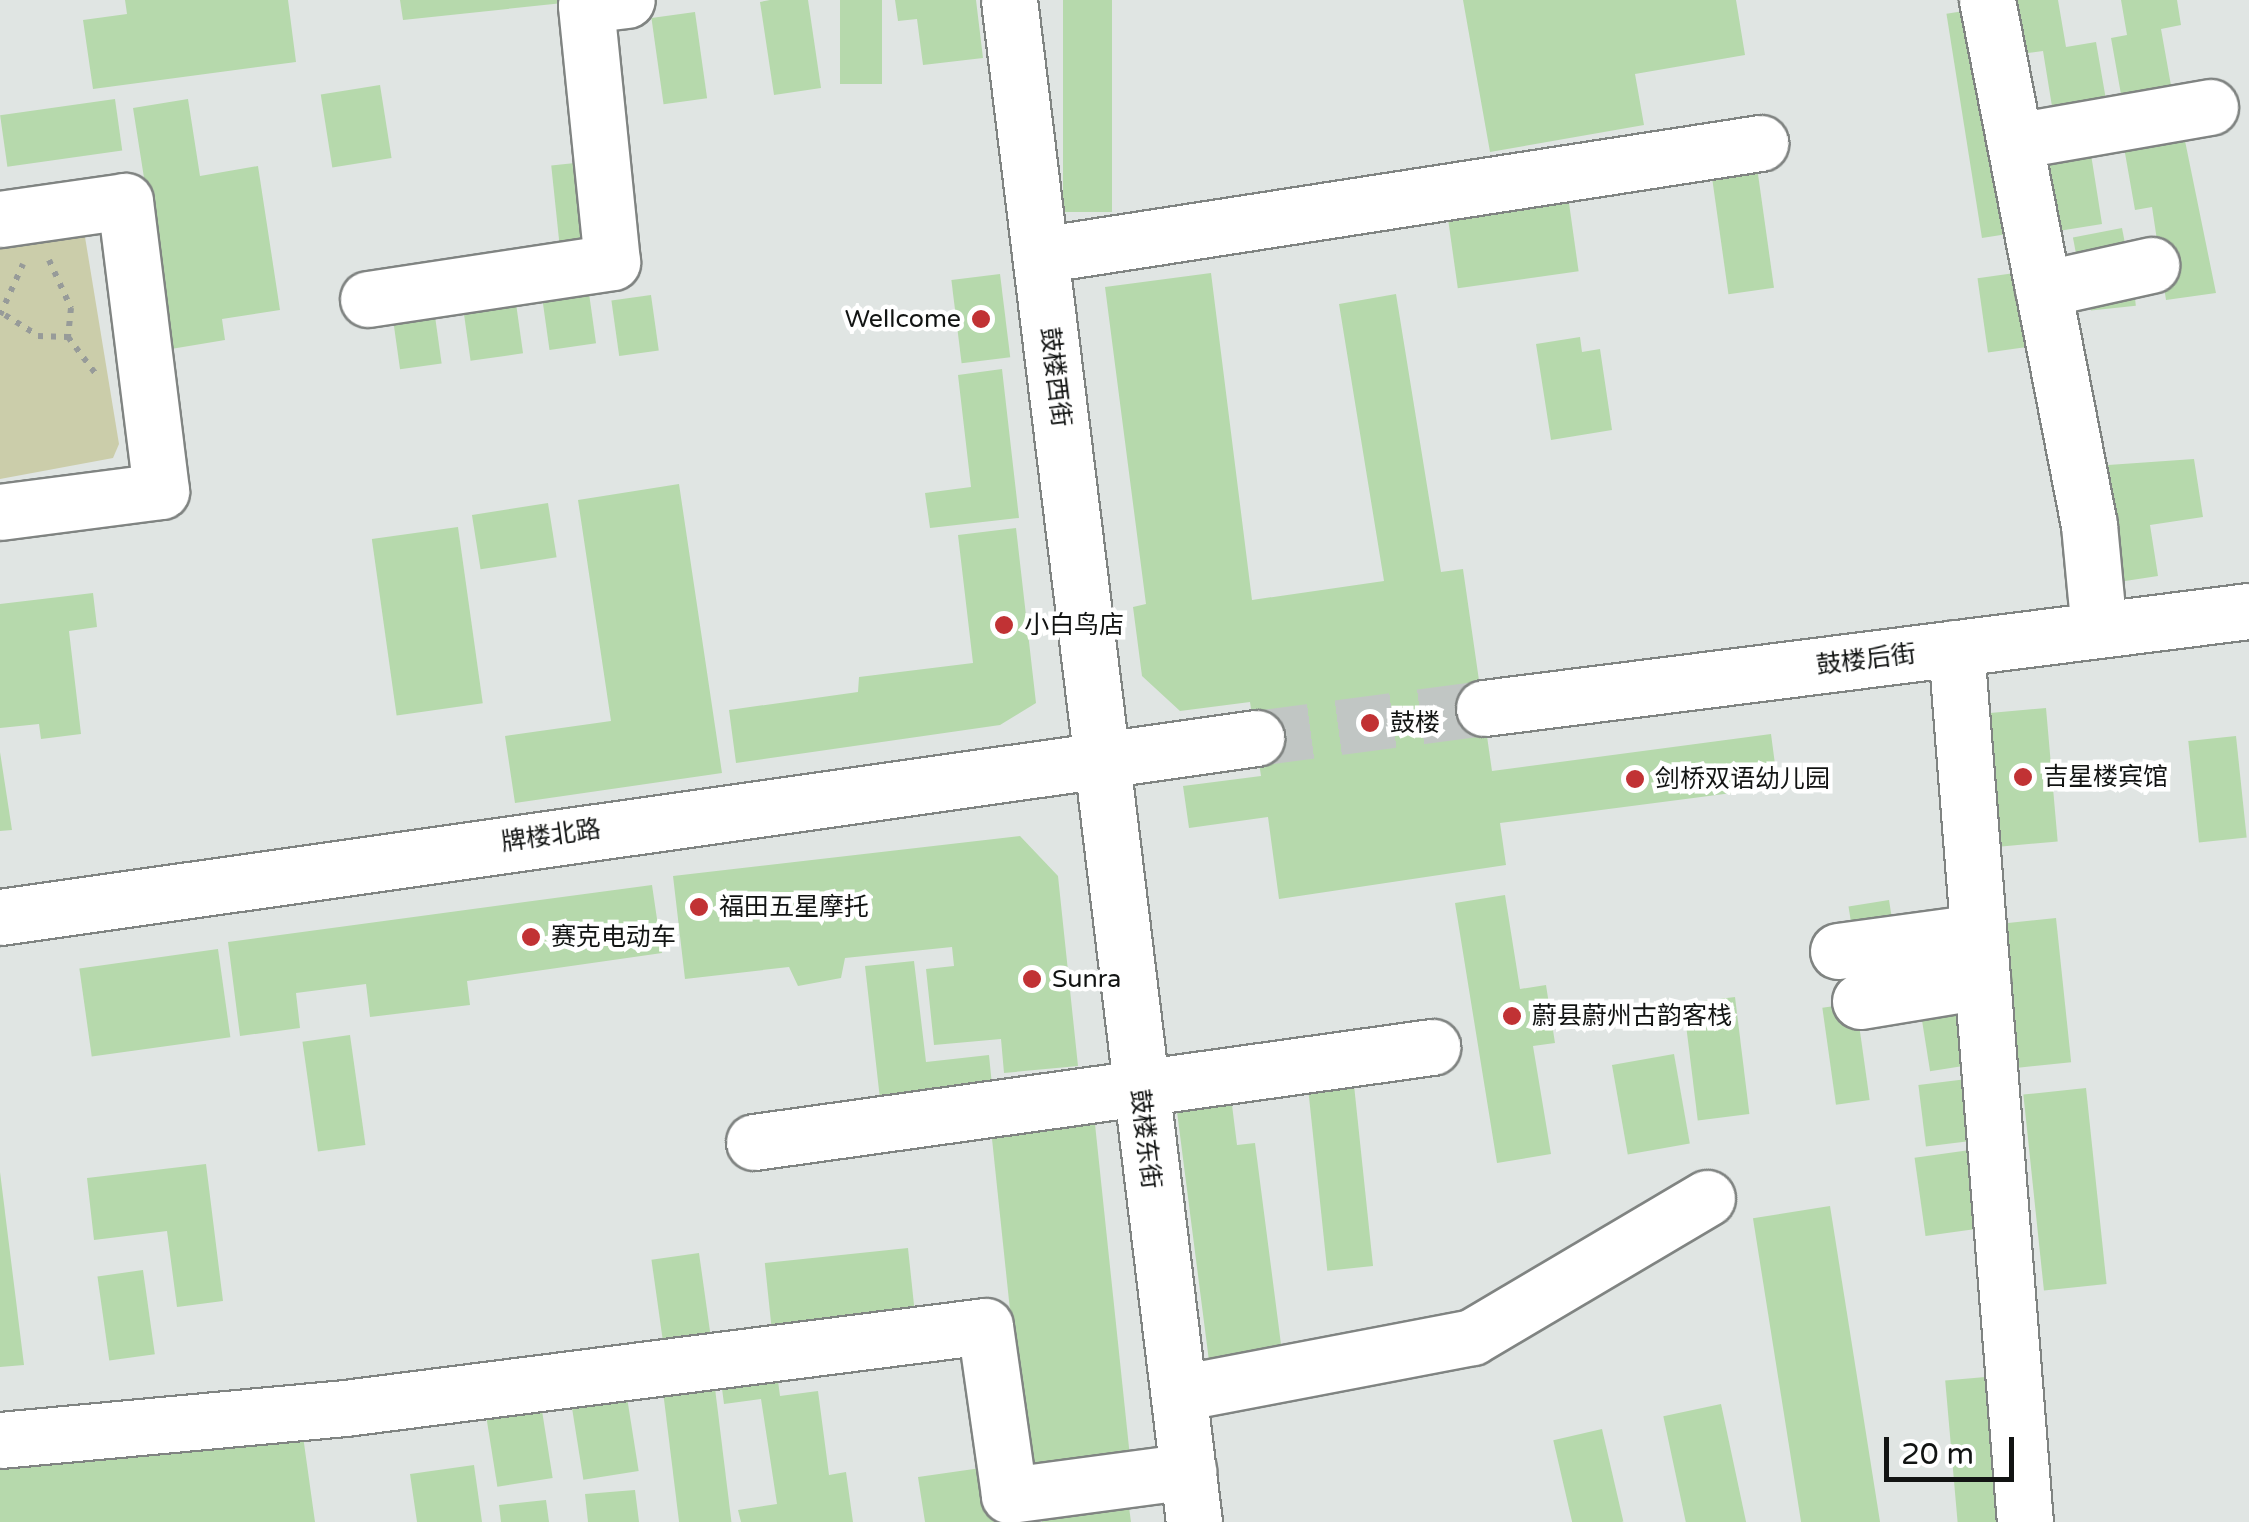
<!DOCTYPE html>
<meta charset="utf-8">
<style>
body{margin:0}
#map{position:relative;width:2249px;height:1522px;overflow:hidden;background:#e0e5e3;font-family:"Varela Round","Noto Sans SC",sans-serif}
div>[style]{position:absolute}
.green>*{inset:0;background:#cbcdaa}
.building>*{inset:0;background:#b6d9ac;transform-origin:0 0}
.major-tunnel>*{height:55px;margin-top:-27.5px;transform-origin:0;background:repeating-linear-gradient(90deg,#c1c6c4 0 55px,transparent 0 83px)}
.path>*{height:6px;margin-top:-3px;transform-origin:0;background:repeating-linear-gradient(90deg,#979b99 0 5px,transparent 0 13px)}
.roads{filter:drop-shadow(2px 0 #808482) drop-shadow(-2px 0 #808482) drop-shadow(0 2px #808482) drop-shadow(0 -2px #808482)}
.minor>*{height:55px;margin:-27.5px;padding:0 27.5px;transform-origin:27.5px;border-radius:27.5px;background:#fff}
.major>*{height:55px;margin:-27.5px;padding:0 27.5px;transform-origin:27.5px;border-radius:27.5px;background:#fff}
.dots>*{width:28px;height:28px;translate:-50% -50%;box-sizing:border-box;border:5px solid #fff;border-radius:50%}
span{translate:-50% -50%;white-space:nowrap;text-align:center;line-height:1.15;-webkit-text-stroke:9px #fff;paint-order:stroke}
.poi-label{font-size:25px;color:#121413}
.right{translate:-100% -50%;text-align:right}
.left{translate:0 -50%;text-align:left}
.street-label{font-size:25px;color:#121413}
.scale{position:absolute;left:1884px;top:1437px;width:130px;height:45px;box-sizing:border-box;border:5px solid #121413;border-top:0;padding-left:12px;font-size:30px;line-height:35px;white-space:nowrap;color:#121413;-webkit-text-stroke:8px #fff;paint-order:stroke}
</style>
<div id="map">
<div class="green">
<div style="clip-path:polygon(46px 233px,85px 237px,119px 444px,113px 458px,0 479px,0 239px)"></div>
</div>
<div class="building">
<div style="clip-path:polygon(125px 0,288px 0,296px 62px,93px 89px,83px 20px,127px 14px)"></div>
<div style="clip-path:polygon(400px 0,563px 0,563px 3px,403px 20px)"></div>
<div style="clip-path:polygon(770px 0,808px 0,821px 88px,774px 95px,760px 2px)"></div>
<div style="left:840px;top:0;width:42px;height:84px"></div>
<div style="clip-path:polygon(895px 0,976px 0,983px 58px,923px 65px,917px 19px,898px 21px)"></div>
<div style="left:1063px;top:0;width:49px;height:212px"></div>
<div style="clip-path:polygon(1463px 0,1736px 0,1745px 55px,1635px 74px,1644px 125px,1490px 152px)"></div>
<div style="clip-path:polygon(2002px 0,2058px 0,2066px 47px,2096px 42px,2109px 117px,2055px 125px,2043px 51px,2011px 55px)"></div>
<div style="clip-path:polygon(2121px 0,2177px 0,2181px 25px,2161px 29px,2175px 108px,2125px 117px,2111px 38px,2127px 35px)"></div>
<div style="left:1983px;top:8px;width:227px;height:37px;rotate:81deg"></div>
<div style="left:695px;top:12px;width:87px;height:44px;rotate:82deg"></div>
<div style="left:380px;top:85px;width:74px;height:60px;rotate:81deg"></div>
<div style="left:115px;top:99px;width:52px;height:116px;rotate:82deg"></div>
<div style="clip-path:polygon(188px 99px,200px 176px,258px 166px,280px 310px,222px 319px,225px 340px,171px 349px,133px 108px)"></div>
<div style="clip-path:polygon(2182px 126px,2216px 293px,2166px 300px,2152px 207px,2135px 210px,2122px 136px)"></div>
<div style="left:2090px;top:148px;width:77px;height:60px;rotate:81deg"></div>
<div style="left:594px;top:161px;width:92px;height:43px;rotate:84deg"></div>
<div style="left:1757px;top:167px;width:122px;height:46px;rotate:82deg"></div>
<div style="left:1569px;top:203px;width:69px;height:122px;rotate:82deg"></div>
<div style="left:2122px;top:228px;width:37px;height:50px;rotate:79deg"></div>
<div style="left:2029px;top:271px;width:75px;height:52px;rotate:82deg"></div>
<div style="clip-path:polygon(1211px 273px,1252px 600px,1384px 581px,1339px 304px,1396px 294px,1441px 572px,1463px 569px,1492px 771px,1771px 734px,1778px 787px,1500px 823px,1506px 865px,1279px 899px,1268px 817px,1189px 828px,1183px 786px,1261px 776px,1250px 702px,1180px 711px,1142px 676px,1133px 607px,1146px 604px,1105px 287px)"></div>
<div style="left:1000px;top:274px;width:84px;height:49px;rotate:83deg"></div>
<div style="left:587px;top:279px;width:65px;height:47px;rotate:82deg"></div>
<div style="left:2133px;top:279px;width:27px;height:45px;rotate:84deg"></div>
<div style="left:514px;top:289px;width:65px;height:53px;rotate:82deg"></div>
<div style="left:651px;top:295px;width:56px;height:40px;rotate:82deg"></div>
<div style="left:433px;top:302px;width:62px;height:42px;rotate:82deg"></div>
<div style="clip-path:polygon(1580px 337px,1582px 352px,1600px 349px,1612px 430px,1551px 440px,1536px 344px)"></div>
<div style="clip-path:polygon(1002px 369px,1019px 518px,930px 528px,925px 493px,971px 487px,958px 375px)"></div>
<div style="clip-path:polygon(2194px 459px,2203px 517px,2150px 525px,2158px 576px,2112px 583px,2094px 466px)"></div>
<div style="clip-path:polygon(679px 484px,722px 773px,515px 803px,505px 736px,611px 721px,578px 500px)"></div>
<div style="left:548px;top:503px;width:55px;height:77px;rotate:81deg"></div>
<div style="left:458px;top:527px;width:178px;height:87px;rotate:82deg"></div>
<div style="clip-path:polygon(1016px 528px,1036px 703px,1000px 725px,736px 763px,729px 710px,858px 692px,859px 677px,973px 663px,958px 535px)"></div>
<div style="clip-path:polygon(93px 593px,97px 627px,69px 631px,81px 734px,41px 739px,39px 724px,0 728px,0 604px)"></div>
<div style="left:2046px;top:708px;width:134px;height:59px;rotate:85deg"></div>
<div style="left:2236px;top:736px;width:102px;height:48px;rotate:84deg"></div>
<div style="clip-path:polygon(0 752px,12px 830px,0 831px)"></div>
<div style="clip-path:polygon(1020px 836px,1058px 876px,1078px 1066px,1004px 1073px,1001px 1039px,934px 1045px,926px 969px,954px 966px,952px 947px,845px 958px,841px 978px,798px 986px,789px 967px,685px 979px,673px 876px)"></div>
<div style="clip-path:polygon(652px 885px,662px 953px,467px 981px,470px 1005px,370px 1017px,366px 984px,296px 993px,300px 1028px,240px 1036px,228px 942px)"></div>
<div style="clip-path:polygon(1505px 895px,1520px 989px,1546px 985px,1555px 1043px,1533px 1046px,1551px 1154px,1497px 1163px,1455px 903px)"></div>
<div style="left:1889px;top:900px;width:40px;height:41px;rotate:81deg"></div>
<div style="left:2056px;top:918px;width:145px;height:65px;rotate:84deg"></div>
<div style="left:218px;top:949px;width:89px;height:140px;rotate:82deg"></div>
<div style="clip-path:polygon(914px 961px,926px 1062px,989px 1055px,993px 1095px,881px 1108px,865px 966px)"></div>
<div style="left:1958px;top:992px;width:74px;height:40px;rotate:81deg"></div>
<div style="left:1735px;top:997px;width:118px;height:52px;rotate:83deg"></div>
<div style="left:1856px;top:1003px;width:98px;height:34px;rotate:82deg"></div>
<div style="left:350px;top:1035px;width:111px;height:48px;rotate:82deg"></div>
<div style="left:1674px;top:1054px;width:91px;height:63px;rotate:80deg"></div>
<div style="left:1967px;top:1079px;width:62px;height:49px;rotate:83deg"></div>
<div style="left:1354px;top:1085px;width:182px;height:46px;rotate:84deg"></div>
<div style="left:2086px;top:1088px;width:197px;height:63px;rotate:84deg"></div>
<div style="clip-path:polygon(1231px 1097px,1237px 1145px,1255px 1143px,1282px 1352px,1209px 1361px,1176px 1104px)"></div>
<div style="left:1093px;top:1105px;width:354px;height:104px;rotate:84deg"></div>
<div style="left:1970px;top:1150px;width:79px;height:56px;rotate:82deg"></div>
<div style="clip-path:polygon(206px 1164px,223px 1301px,177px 1307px,167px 1231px,94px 1240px,87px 1178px)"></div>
<div style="clip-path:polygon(0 1172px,24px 1365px,0 1367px)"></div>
<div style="left:1830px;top:1206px;width:320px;height:78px;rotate:81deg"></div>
<div style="left:908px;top:1248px;width:71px;height:144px;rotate:84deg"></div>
<div style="left:699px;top:1253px;width:92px;height:48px;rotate:82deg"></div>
<div style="left:143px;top:1270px;width:85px;height:46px;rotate:82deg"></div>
<div style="clip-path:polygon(777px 1373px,780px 1396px,818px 1391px,829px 1475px,846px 1472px,853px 1522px,741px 1522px,738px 1510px,777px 1504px,761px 1399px,724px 1404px,721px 1381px)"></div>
<div style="left:1997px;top:1376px;width:147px;height:52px;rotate:85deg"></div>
<div style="left:714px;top:1380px;width:143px;height:52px;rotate:83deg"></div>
<div style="left:626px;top:1391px;width:81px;height:56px;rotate:81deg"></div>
<div style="left:540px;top:1398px;width:81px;height:56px;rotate:81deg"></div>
<div style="left:1721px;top:1404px;width:121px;height:59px;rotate:78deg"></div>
<div style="clip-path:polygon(203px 1429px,206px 1449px,303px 1436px,315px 1522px,0 1522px,0 1457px)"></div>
<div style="left:1602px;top:1429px;width:95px;height:50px;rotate:77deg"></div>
<div style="clip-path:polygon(474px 1465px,482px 1522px,417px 1522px,410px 1474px)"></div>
<div style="clip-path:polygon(988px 1467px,996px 1522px,925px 1522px,918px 1477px)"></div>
<div style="clip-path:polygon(635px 1490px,639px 1522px,588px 1522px,585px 1494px)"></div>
<div style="clip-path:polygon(546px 1500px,549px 1522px,501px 1522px,499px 1505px)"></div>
<div style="clip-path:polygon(1128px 1500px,1131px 1522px,1042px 1522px,1041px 1510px)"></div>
</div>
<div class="major-tunnel">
<div style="left:1256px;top:738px;width:230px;rotate:-7.5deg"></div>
</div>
<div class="path">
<div style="left:49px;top:260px;width:53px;rotate:65.4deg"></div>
<div style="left:71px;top:308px;width:29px;rotate:96deg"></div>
<div style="left:0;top:315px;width:56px;rotate:-65.7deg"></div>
<div style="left:5px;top:315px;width:39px;rotate:32deg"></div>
<div style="left:38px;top:336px;width:30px;rotate:2deg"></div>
<div style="left:68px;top:337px;width:45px;rotate:53.1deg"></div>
</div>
<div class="roads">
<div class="minor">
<div style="left:1009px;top:0;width:760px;rotate:83.04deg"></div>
<div style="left:1987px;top:0;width:535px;rotate:79.01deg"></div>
<div style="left:2089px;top:525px;width:105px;rotate:84.6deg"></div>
<div style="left:2015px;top:141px;width:198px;rotate:-9.9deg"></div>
<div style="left:0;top:219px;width:126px;rotate:-8.2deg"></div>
<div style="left:125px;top:201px;width:292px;rotate:82.9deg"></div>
<div style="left:161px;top:491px;width:162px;rotate:172.6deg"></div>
<div style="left:1040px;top:255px;width:729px;rotate:-8.84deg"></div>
<div style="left:2043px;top:289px;width:111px;rotate:-12.5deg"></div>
<div style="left:368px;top:299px;width:247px;rotate:-8.6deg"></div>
<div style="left:612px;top:262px;width:258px;rotate:-95.8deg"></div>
<div style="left:586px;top:5px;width:41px;rotate:-7deg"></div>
<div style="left:1956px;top:648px;width:877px;rotate:85.49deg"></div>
<div style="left:1838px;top:951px;width:141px;rotate:-7.7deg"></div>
<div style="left:1860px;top:1001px;width:124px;rotate:-9.3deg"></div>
<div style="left:754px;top:1142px;width:685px;rotate:-7.98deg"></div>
<div style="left:1179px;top:1393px;width:298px;rotate:-10.8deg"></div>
<div style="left:1472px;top:1337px;width:273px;rotate:-30.6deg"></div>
<div style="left:0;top:1440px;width:346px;rotate:-5.3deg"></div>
<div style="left:345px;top:1408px;width:645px;rotate:-7.3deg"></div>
<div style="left:985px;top:1326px;width:171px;rotate:81.9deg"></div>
<div style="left:1009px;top:1495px;width:181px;rotate:-7.6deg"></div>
</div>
<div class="major">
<div style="left:1484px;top:708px;width:771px;rotate:-7.23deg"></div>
<div style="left:1101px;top:754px;width:774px;rotate:83.1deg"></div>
<div style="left:0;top:917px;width:1269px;rotate:-8.11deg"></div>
</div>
</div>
<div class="dots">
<div style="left:981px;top:319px;background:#c13234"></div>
<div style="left:1004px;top:625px;background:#c13234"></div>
<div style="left:1370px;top:723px;background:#c13234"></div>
<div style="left:2023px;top:777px;background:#c13234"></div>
<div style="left:1635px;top:779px;background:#c13234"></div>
<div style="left:699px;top:907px;background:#c13234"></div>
<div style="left:531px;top:937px;background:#c13234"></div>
<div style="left:1032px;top:979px;background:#c13234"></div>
<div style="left:1512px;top:1016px;background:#c13234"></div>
</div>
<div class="poi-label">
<span class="right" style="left:961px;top:319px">Wellcome</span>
<span class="left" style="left:1024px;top:625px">小白鸟店</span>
<span class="left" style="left:1390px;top:723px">鼓楼</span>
<span class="left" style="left:2043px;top:777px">吉星楼宾馆</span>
<span class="left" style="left:1655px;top:779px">剑桥双语幼儿园</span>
<span class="left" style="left:719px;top:907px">福田五星摩托</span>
<span class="left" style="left:551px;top:937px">赛克电动车</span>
<span class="left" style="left:1052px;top:979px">Sunra</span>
<span class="left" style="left:1532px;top:1016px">蔚县蔚州古韵客栈</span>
</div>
<div class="street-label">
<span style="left:1055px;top:377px;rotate:83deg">鼓楼西街</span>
<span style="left:1866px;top:660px;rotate:-7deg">鼓楼后街</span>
<span style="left:551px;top:836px;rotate:-8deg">牌楼北路</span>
<span style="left:1145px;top:1139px;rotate:83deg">鼓楼东街</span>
</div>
<div class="scale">20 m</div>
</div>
